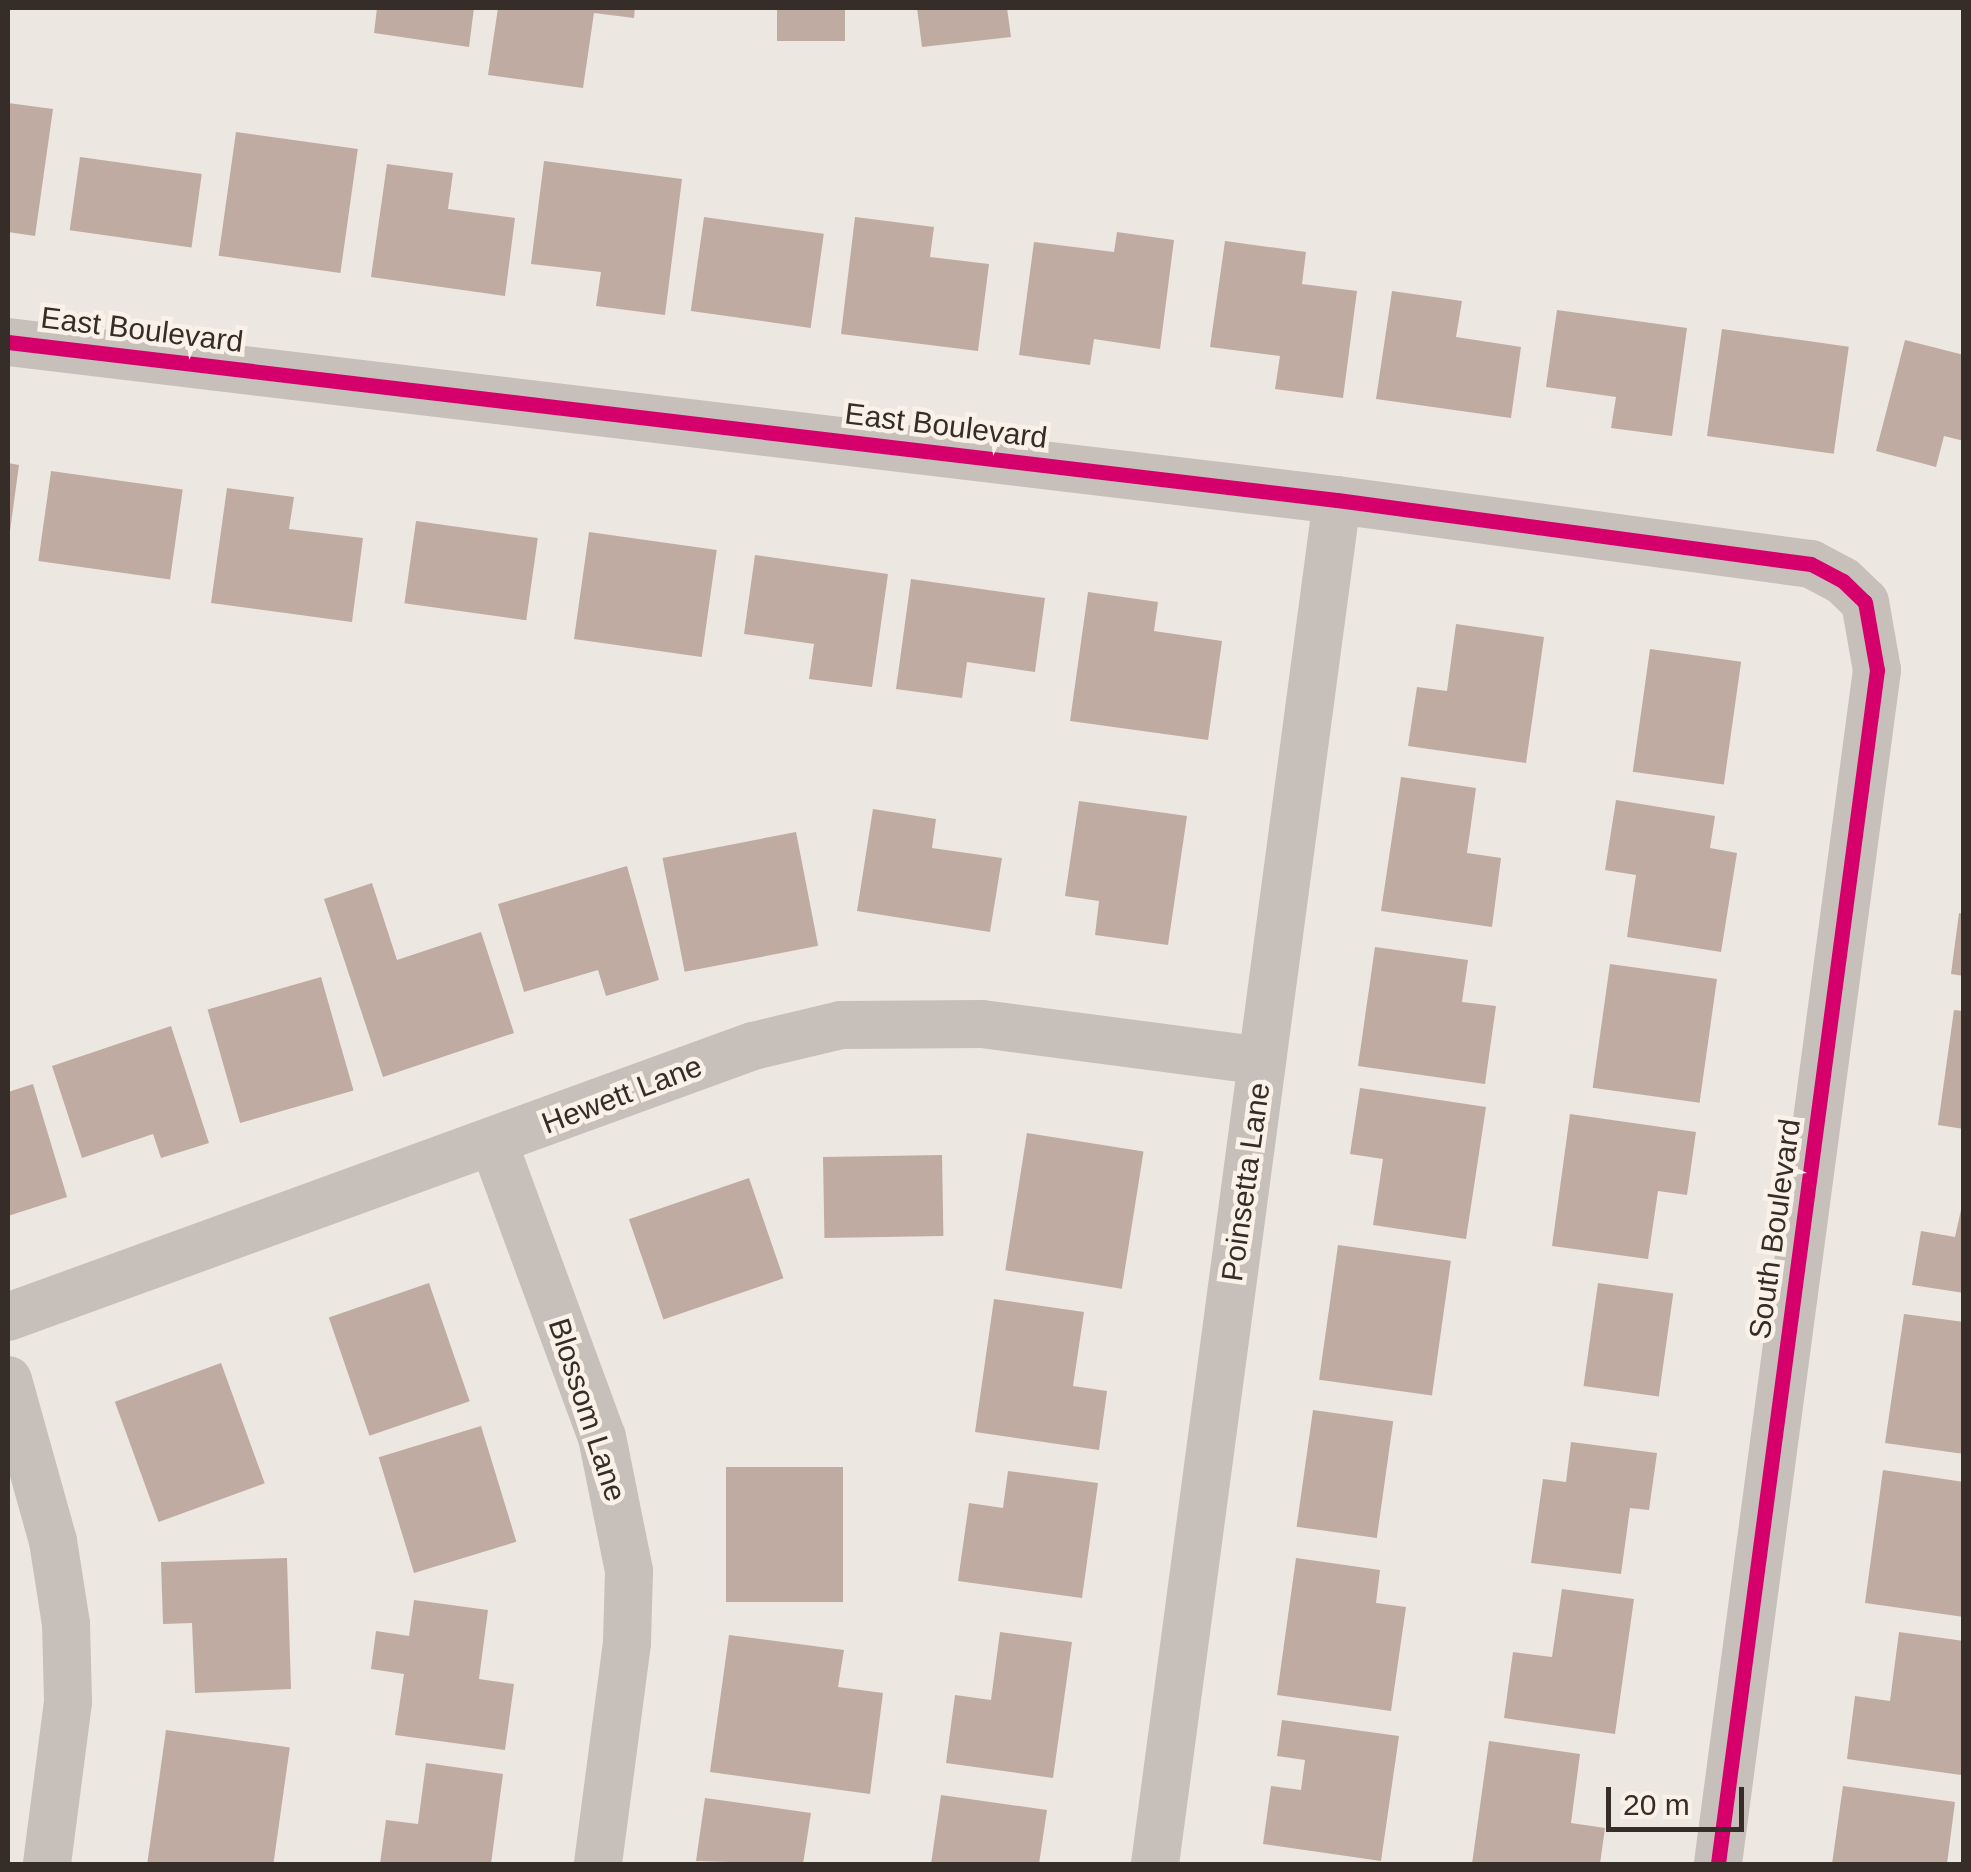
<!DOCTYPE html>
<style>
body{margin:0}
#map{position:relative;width:1971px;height:1872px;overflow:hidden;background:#ede7e1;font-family:Helvetica,sans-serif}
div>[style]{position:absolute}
.building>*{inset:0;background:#c0aba3;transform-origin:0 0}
.minor>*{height:48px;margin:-24px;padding:0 24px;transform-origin:24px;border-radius:24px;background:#c6bfba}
.cycleway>*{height:15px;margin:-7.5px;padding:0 7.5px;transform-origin:7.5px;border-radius:7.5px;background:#d6006c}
span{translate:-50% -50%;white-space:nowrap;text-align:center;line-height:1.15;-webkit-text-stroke:9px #faf1e8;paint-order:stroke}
.street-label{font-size:30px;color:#372d28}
.frame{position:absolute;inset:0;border:10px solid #372d28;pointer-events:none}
.scale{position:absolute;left:1606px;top:1787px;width:138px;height:45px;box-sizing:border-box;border:5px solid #372d28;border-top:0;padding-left:12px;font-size:30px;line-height:35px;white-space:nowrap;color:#372d28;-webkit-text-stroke:8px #faf1e8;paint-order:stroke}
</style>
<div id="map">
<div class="building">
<div style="clip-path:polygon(377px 8px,474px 8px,469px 47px,374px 33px)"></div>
<div style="clip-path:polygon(498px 8px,635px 8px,634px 18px,594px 13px,583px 88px,488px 75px)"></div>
<div style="left:777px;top:8px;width:68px;height:33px"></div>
<div style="clip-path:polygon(917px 8px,1007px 8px,1011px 37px,922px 47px)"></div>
<div style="clip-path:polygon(8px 103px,53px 109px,35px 236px,8px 232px)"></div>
<div style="left:236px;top:132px;width:123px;height:125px;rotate:8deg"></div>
<div style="left:80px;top:157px;width:123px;height:74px;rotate:8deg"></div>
<div style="clip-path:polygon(544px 161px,682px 179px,665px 315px,596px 306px,601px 272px,531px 264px)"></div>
<div style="clip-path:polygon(387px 164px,453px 173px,448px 209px,515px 218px,505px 296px,371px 277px)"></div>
<div style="left:704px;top:217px;width:121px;height:95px;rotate:8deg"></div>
<div style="clip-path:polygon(855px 217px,934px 227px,930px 257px,989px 264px,978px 351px,841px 334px)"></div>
<div style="clip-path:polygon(1117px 232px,1174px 240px,1160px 349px,1094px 339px,1090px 365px,1019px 355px,1034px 242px,1114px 252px)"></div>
<div style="clip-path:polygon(1225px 241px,1306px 252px,1302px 284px,1357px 291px,1343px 398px,1275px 389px,1280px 356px,1210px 347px)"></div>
<div style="clip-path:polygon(1392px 291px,1462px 301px,1456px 337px,1521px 347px,1511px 418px,1376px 399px)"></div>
<div style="clip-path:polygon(1557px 310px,1687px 328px,1672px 436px,1611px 428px,1616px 397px,1546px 387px)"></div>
<div style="left:1722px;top:329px;width:128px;height:108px;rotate:8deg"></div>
<div style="clip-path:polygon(1905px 340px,1964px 355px,1964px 441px,1944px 436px,1936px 467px,1876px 451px)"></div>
<div style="clip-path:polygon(8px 463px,19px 465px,10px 531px,8px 531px)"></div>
<div style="left:51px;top:471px;width:133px;height:91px;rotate:8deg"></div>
<div style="clip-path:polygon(227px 488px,294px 497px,289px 529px,363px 538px,352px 622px,211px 603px)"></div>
<div style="left:416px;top:521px;width:123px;height:83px;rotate:8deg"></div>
<div style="left:589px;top:532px;width:129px;height:108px;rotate:8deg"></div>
<div style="clip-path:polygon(755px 555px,888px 574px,872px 687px,809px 679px,814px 644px,744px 634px)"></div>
<div style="clip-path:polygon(911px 579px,1045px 598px,1035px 672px,967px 662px,962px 698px,896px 689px)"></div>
<div style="clip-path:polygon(1088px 592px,1158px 602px,1154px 631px,1222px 641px,1208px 740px,1070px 721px)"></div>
<div style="clip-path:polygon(1456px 624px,1544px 637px,1526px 763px,1408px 746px,1417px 687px,1447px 691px)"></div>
<div style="left:1650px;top:649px;width:92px;height:124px;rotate:8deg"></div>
<div style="clip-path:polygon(1401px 777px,1476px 788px,1467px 853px,1501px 858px,1492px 927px,1381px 911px)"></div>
<div style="clip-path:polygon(1616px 800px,1715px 816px,1710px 848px,1737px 853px,1721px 952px,1627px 937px,1636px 875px,1605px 870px)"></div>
<div style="clip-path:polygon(1079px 801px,1187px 816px,1168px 945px,1095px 935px,1099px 901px,1065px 896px)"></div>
<div style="clip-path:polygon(873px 809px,936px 819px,932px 848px,1002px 858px,990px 932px,857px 911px)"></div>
<div style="left:796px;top:832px;width:116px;height:136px;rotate:79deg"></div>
<div style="clip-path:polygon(627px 866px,659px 980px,606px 996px,598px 970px,524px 992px,498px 904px)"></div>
<div style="clip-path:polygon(372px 883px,397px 960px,481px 932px,514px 1033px,383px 1077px,324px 899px)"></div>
<div style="clip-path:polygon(1959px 913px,1964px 914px,1964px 976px,1951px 974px)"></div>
<div style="clip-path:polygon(1375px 947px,1468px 960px,1462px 1002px,1496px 1006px,1485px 1084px,1358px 1066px)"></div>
<div style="left:1610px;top:964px;width:108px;height:125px;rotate:8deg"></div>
<div style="left:321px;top:977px;width:118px;height:118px;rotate:74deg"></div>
<div style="clip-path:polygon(1954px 1010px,1964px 1011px,1964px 1129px,1938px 1125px)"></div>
<div style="clip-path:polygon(171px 1026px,209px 1143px,161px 1158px,153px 1134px,82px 1158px,52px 1066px)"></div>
<div style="clip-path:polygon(33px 1084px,67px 1197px,8px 1216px,8px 1092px)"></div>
<div style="clip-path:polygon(1360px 1088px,1486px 1107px,1466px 1239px,1373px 1225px,1383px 1159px,1350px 1154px)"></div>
<div style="clip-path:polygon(1570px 1114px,1696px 1132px,1687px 1195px,1658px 1191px,1648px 1259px,1552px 1246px)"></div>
<div style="left:1027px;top:1133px;width:118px;height:139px;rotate:9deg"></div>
<div style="left:942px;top:1155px;width:81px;height:119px;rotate:89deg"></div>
<div style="left:749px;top:1178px;width:106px;height:127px;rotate:71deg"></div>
<div style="clip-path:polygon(1964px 1196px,1964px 1293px,1912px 1285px,1921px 1231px,1955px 1237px)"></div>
<div style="left:1338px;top:1245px;width:114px;height:136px;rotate:8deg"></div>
<div style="left:429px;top:1283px;width:125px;height:106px;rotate:71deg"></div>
<div style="left:1598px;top:1283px;width:76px;height:104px;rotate:8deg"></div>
<div style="clip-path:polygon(994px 1299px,1084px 1312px,1073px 1386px,1107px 1391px,1099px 1450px,975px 1432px)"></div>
<div style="clip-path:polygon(1904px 1314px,1964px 1322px,1964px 1454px,1885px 1443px)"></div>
<div style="left:221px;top:1363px;width:128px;height:113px;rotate:70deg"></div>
<div style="left:1313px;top:1410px;width:81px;height:118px;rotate:8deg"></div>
<div style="left:481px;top:1426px;width:121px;height:107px;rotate:73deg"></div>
<div style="clip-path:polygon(1571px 1442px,1657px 1453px,1649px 1510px,1630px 1508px,1621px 1574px,1531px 1563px,1543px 1479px,1566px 1482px)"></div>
<div style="left:843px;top:1467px;width:135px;height:117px;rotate:90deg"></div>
<div style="clip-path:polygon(1883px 1470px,1964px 1482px,1964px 1617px,1865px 1603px)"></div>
<div style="clip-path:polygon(1008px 1471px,1098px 1483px,1082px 1598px,958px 1581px,969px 1503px,1003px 1508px)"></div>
<div style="clip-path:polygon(287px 1558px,291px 1689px,195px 1693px,192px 1623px,163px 1624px,161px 1562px)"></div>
<div style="clip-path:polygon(1296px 1558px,1380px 1570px,1376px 1603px,1406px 1607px,1391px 1711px,1277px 1695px)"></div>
<div style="clip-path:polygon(1562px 1589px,1634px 1599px,1615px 1734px,1504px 1718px,1513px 1652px,1552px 1657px)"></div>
<div style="clip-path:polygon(414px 1600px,488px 1610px,479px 1679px,514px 1684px,505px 1750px,395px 1735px,404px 1674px,371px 1669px,376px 1631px,409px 1636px)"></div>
<div style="clip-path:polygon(1000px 1632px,1072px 1642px,1053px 1778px,946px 1763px,955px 1695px,991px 1700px)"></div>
<div style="clip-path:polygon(1899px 1632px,1964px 1641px,1961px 1775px,1847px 1759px,1855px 1696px,1890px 1701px)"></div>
<div style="clip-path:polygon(729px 1635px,844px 1650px,838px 1687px,883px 1693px,870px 1794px,710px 1772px)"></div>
<div style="clip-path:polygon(1282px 1720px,1399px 1736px,1381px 1861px,1263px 1844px,1271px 1786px,1301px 1790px,1305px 1760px,1277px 1756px)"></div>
<div style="left:166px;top:1730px;width:125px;height:135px;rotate:8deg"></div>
<div style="clip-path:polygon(1489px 1741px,1580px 1754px,1571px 1823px,1605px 1828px,1600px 1864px,1472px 1864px)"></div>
<div style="clip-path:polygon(426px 1763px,503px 1774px,491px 1864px,380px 1864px,386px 1820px,418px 1824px)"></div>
<div style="clip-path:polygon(1843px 1786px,1955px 1802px,1947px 1864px,1832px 1864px)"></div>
<div style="clip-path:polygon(941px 1795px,1047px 1810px,1039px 1864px,931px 1864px)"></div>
<div style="clip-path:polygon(705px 1798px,811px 1813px,803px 1864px,696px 1861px)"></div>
</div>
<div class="minor">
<div style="left:8px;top:342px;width:1338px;rotate:6.78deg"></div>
<div style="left:1337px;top:500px;width:478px;rotate:7.7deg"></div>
<div style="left:1811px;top:564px;width:36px;rotate:28deg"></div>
<div style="left:1843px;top:581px;width:30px;rotate:44deg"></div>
<div style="left:1865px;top:602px;width:69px;rotate:80deg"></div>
<div style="left:1877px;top:670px;width:1205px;rotate:97.59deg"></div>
<div style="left:494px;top:1144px;width:312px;rotate:69.8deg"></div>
<div style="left:602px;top:1437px;width:137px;rotate:78.6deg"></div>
<div style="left:629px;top:1571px;width:72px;rotate:91.6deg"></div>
<div style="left:627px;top:1643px;width:223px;rotate:97.5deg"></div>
<div style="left:8px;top:1317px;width:793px;rotate:-19.99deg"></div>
<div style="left:753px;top:1046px;width:90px;rotate:-13.4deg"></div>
<div style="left:841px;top:1025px;width:141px;rotate:-0.4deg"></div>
<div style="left:982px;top:1024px;width:282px;rotate:7.5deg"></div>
<div style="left:8px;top:1380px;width:167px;rotate:74.4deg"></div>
<div style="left:53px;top:1541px;width:84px;rotate:81.1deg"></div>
<div style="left:66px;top:1624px;width:78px;rotate:88.5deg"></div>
<div style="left:68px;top:1702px;width:163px;rotate:97.4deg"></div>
<div style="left:1155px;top:1864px;width:1376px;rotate:-82.4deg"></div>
</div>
<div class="cycleway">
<div style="left:8px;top:342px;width:1338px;rotate:6.78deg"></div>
<div style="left:1337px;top:500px;width:478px;rotate:7.7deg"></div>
<div style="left:1811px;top:564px;width:36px;rotate:28deg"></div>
<div style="left:1843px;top:581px;width:30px;rotate:44deg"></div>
<div style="left:1865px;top:602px;width:69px;rotate:80deg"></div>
<div style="left:1877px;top:670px;width:1205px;rotate:97.59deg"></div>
</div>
<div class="street-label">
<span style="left:142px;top:330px;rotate:7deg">East Boulevard</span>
<span style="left:946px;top:426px;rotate:7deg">East Boulevard</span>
<span style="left:622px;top:1095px;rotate:-21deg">Hewett Lane</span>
<span style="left:1246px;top:1182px;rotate:-82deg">Poinsetta Lane</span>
<span style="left:1775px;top:1229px;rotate:-82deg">South Boulevard</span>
<span style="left:587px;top:1410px;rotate:72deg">Blossom Lane</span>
</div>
<div class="frame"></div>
<div class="scale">20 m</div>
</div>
